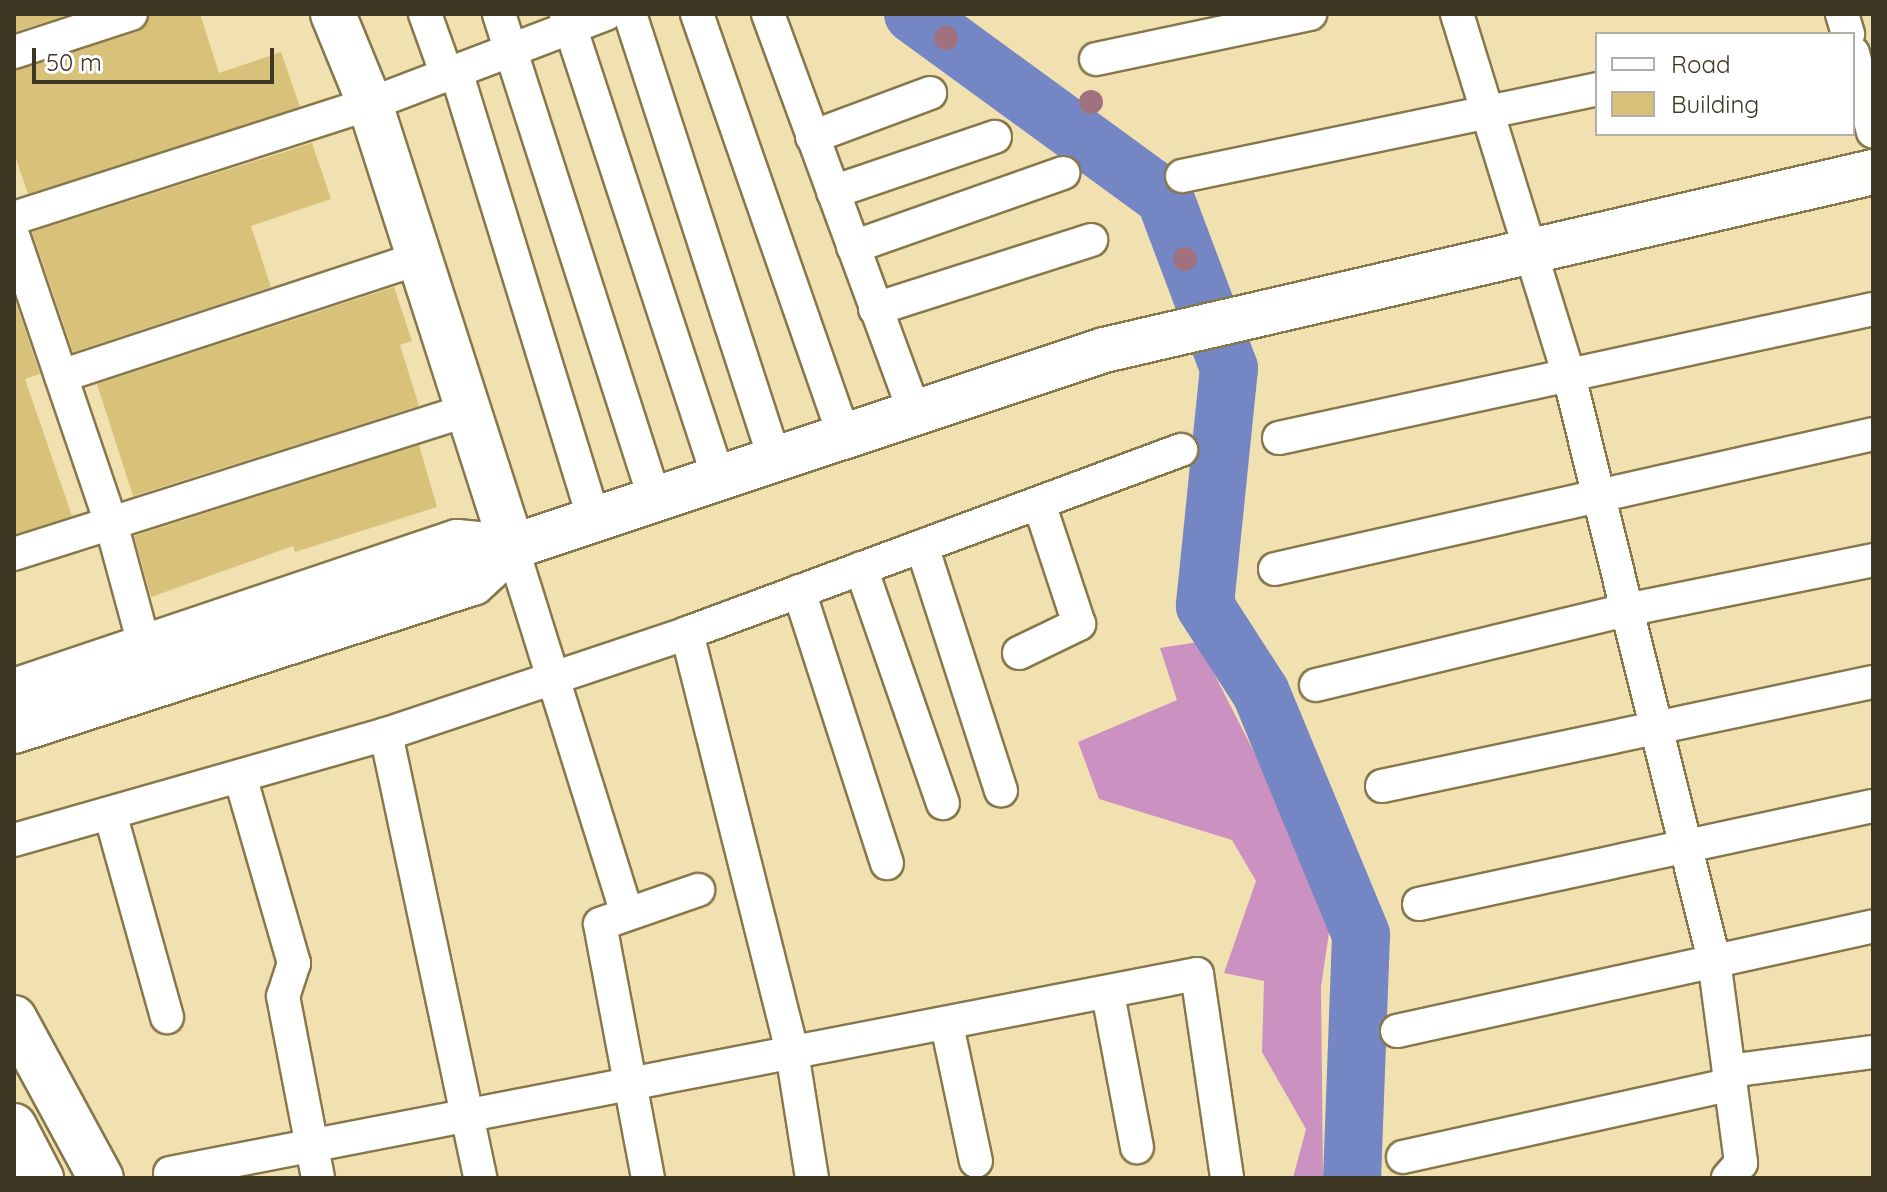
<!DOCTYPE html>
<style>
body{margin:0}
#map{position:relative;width:1887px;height:1192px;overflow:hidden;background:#f1e1b1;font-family:Quicksand,sans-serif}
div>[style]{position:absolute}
.forest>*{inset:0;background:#cb91c1}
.river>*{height:58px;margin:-29px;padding:0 29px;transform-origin:29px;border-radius:29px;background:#7586c4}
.building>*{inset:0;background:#d8c178}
.roads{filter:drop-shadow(2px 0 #86784b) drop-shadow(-2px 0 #86784b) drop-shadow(0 2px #86784b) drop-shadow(0 -2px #86784b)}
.street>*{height:32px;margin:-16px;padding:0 16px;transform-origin:16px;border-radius:16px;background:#fff}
.secondary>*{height:44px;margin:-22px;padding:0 22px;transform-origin:22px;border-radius:22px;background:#fff}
.trees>*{width:24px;height:24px;margin:-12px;border-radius:50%;background:#a0727f}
span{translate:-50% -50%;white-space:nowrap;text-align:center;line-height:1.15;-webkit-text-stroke:6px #fff;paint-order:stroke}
.frame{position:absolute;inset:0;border:16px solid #3d3724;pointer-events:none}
.legend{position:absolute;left:1595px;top:32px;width:260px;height:104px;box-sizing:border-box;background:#fff;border:2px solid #b1afa7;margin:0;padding:10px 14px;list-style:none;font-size:24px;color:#3d3724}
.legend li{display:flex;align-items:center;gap:16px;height:40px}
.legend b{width:40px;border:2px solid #b1afa7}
.scale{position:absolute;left:32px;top:48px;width:242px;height:36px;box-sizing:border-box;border:4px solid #3d3724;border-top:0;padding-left:10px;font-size:24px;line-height:28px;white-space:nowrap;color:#3d3724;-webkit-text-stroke:6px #fff;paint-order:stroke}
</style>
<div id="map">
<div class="forest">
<div style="clip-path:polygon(1198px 642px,1311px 864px,1331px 919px,1321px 987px,1323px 1178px,1293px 1178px,1306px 1129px,1262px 1052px,1264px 981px,1224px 973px,1256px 881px,1232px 840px,1099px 799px,1078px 742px,1177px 700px,1160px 648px)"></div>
</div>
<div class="river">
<div style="left:913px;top:14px;width:312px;rotate:36.1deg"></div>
<div style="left:1165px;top:198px;width:182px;rotate:69.4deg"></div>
<div style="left:1229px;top:368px;width:239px;rotate:95.8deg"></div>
<div style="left:1205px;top:606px;width:103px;rotate:57.2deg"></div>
<div style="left:1261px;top:693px;width:262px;rotate:67.5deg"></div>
<div style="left:1361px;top:935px;width:243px;rotate:92.1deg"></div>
</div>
<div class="building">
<div style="clip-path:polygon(14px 14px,70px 14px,14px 32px)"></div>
<div style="clip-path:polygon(149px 14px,200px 14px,219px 73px,281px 52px,300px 107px,28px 194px,14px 153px,14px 70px,137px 32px)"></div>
<div style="clip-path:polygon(312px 143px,331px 199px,251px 226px,271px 287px,73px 352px,32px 232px)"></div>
<div style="clip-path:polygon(394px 287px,412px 341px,400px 345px,419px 406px,133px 496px,97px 384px)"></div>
<div style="clip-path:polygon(14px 297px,40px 374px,25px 379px,72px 516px,16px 534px)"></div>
<div style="clip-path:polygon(419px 445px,437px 507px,295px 552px,293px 546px,151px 597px,134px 536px)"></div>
</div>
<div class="roads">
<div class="street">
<div style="left:425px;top:14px;width:65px;rotate:70.2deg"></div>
<div style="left:499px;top:14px;width:510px;rotate:72.2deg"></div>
<div style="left:566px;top:14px;width:489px;rotate:71.8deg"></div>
<div style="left:630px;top:14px;width:469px;rotate:72deg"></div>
<div style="left:697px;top:14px;width:448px;rotate:70.8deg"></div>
<div style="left:768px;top:14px;width:425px;rotate:69.8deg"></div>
<div style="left:1457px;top:14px;width:379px;rotate:72.8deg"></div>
<div style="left:1569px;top:376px;width:602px;rotate:76.06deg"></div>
<div style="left:1714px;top:960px;width:205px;rotate:82.4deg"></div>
<div style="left:1741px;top:1163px;width:20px;rotate:131deg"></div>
<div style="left:1842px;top:14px;width:21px;rotate:73deg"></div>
<div style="left:14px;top:52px;width:123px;rotate:-18deg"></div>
<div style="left:1853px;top:53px;width:81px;rotate:75.8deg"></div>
<div style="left:1096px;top:59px;width:219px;rotate:-11.9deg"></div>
<div style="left:456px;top:71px;width:470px;rotate:72.9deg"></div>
<div style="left:812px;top:137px;width:126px;rotate:-20.4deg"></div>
<div style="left:1182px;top:176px;width:424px;rotate:-11.8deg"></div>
<div style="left:833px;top:192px;width:171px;rotate:-18.8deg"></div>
<div style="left:14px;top:218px;width:374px;rotate:-17.8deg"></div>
<div style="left:370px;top:104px;width:253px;rotate:-20.9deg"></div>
<div style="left:14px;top:238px;width:301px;rotate:71.2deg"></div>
<div style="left:111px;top:523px;width:130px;rotate:74.8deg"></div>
<div style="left:853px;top:247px;width:223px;rotate:-19.4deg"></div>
<div style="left:875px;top:309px;width:227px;rotate:-17.7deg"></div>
<div style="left:61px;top:376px;width:378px;rotate:-18.2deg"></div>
<div style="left:1279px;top:438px;width:608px;rotate:-12.25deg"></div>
<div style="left:922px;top:546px;width:257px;rotate:72.1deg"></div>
<div style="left:512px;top:547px;width:381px;rotate:72.6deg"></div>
<div style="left:14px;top:554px;width:473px;rotate:-17.6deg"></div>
<div style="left:861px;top:568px;width:249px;rotate:70.8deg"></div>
<div style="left:1275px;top:569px;width:613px;rotate:-12.72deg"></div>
<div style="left:799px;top:591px;width:286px;rotate:72.1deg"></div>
<div style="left:687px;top:633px;width:432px;rotate:75.9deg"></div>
<div style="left:792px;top:1052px;width:128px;rotate:81deg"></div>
<div style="left:1019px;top:653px;width:67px;rotate:-25.8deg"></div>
<div style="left:1079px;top:624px;width:127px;rotate:-108.3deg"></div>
<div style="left:1316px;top:685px;width:319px;rotate:-13.6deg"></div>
<div style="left:1626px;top:610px;width:252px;rotate:-11.4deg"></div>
<div style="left:386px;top:734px;width:454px;rotate:78deg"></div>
<div style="left:240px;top:776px;width:195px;rotate:73.9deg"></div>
<div style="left:294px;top:963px;width:35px;rotate:108deg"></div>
<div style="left:283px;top:996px;width:185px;rotate:79.1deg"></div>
<div style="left:1382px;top:786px;width:502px;rotate:-11.96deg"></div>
<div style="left:110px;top:813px;width:212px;rotate:74.4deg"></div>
<div style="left:14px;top:840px;width:387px;rotate:-15.9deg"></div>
<div style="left:386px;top:734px;width:317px;rotate:-18.5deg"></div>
<div style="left:687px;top:633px;width:527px;rotate:-20.33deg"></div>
<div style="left:1419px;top:904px;width:464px;rotate:-12.2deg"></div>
<div style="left:1108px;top:994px;width:156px;rotate:79.3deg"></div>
<div style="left:947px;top:1025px;width:139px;rotate:78deg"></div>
<div style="left:1397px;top:1031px;width:487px;rotate:-12.4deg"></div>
<div style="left:1729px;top:1071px;width:145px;rotate:-7.5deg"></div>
<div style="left:1403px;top:1157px;width:336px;rotate:-12.5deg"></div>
<div style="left:170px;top:1173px;width:1046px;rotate:-10.97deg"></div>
<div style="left:1197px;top:974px;width:206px;rotate:81.6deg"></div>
<div style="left:648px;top:1178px;width:258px;rotate:-100.7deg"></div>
<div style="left:600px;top:924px;width:104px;rotate:-19.1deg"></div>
</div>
<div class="secondary">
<div style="left:333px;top:14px;width:97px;rotate:67.7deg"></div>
<div style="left:370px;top:104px;width:465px;rotate:72.2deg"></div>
<div style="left:14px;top:691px;width:467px;rotate:-18.6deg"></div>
<div style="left:457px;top:542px;width:55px;rotate:5.2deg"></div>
<div style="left:512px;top:547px;width:624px;rotate:-18.41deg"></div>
<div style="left:1104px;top:350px;width:789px;rotate:-13.03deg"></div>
<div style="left:14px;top:731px;width:482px;rotate:-17.9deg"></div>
<div style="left:473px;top:583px;width:53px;rotate:-42.7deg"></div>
<div style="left:14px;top:1018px;width:182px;rotate:61.5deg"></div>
<div style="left:14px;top:1126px;width:59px;rotate:62.6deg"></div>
</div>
</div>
<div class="trees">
<div style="left:946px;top:38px"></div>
<div style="left:1091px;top:102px"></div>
<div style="left:1185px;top:259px"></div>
</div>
<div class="frame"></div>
<ul class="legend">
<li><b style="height:10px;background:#fff"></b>Road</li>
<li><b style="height:22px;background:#d8c178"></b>Building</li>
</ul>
<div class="scale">50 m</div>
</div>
